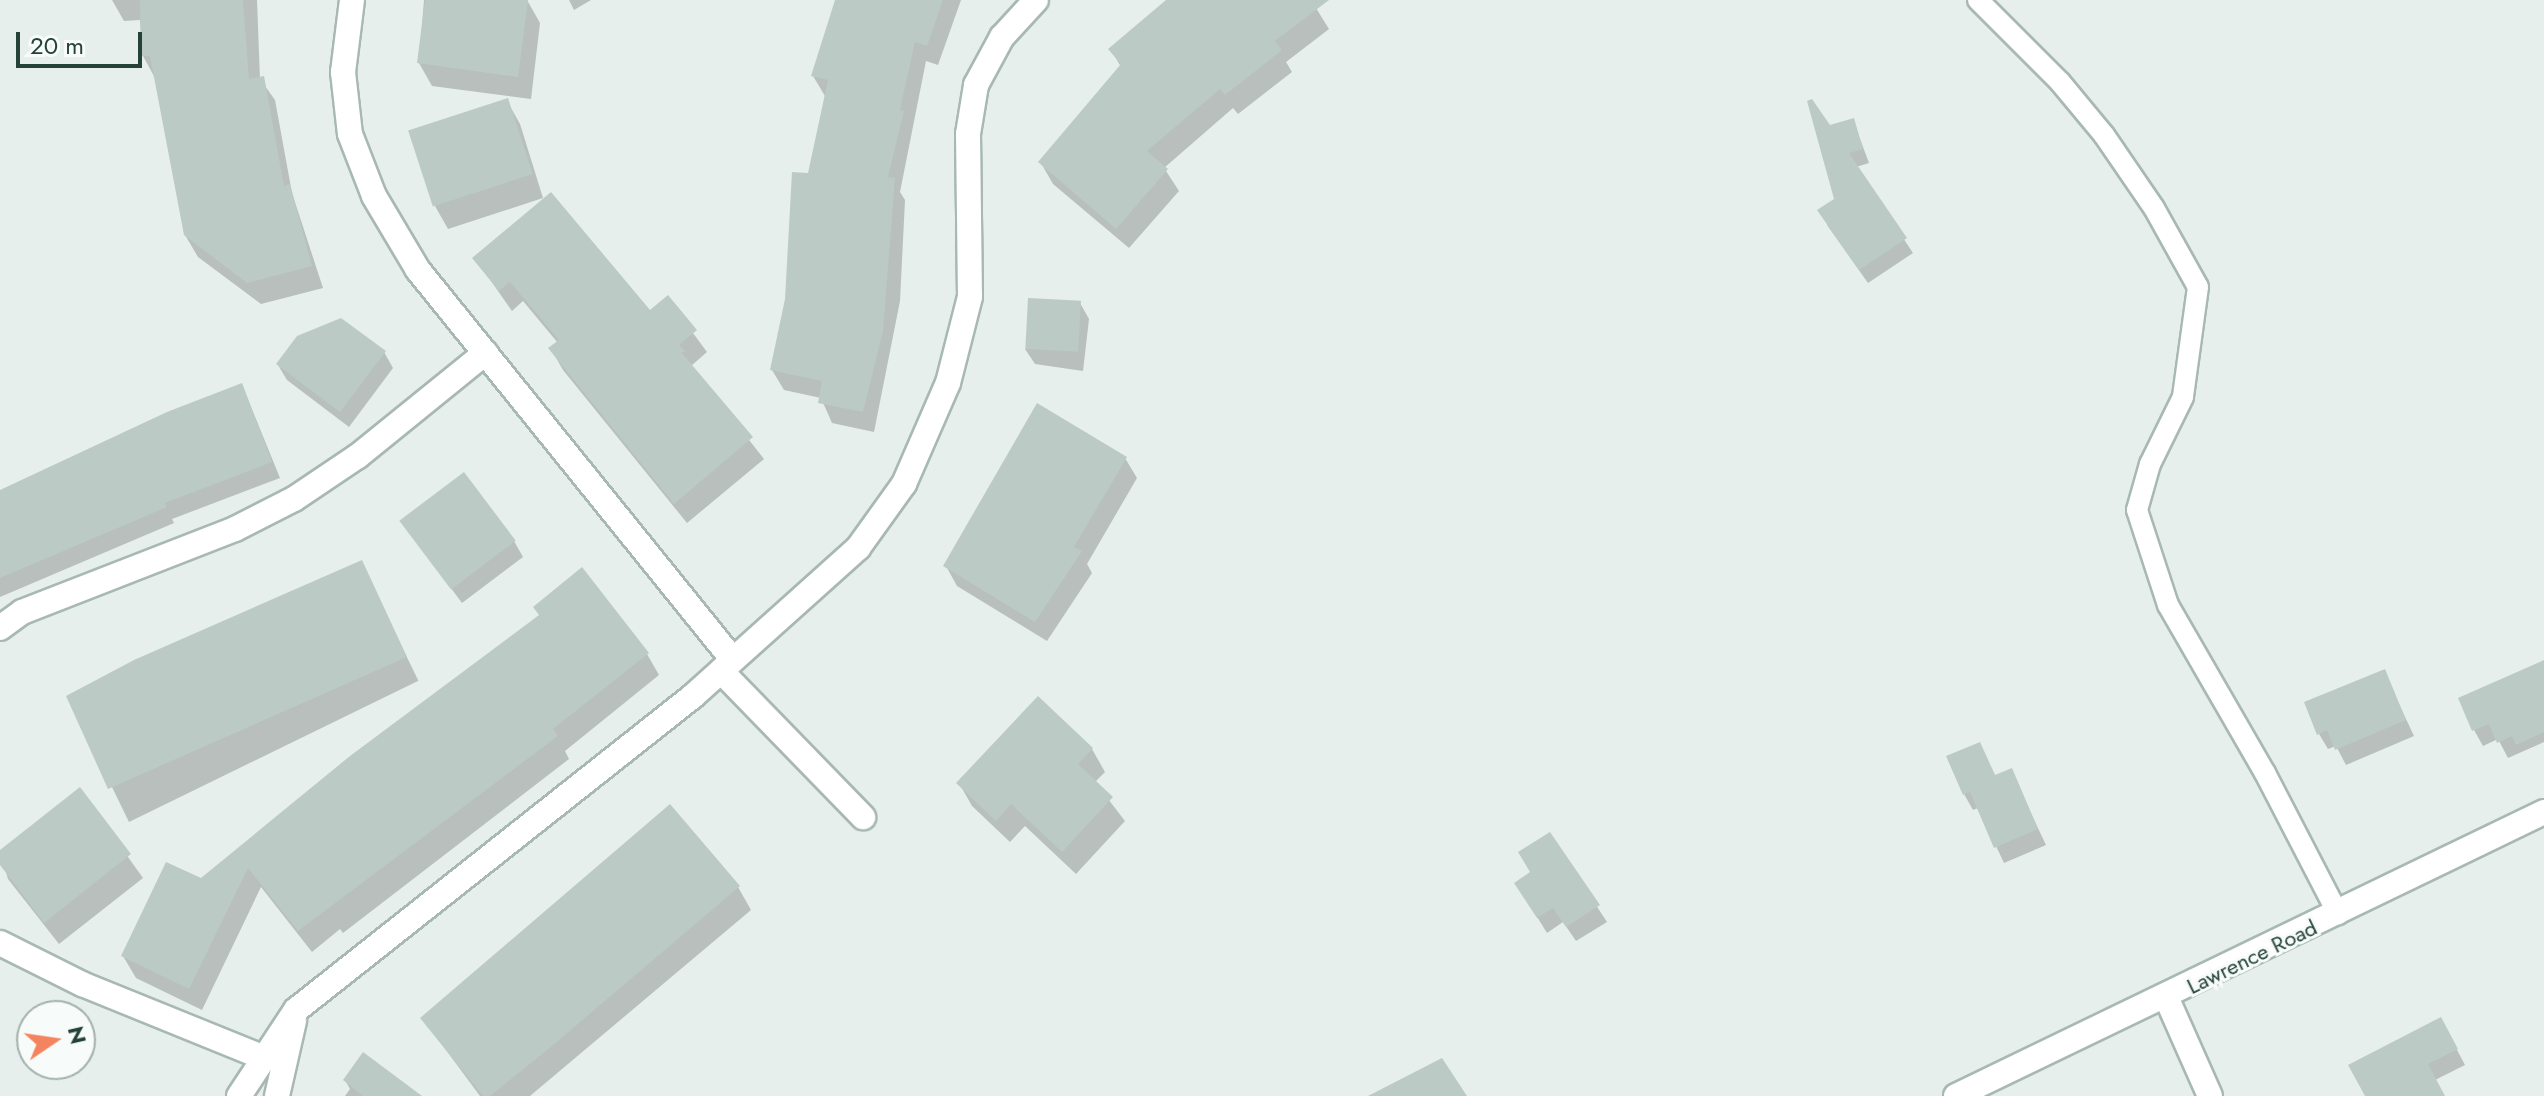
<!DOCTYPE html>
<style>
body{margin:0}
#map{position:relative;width:2544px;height:1096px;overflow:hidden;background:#e6efeb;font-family:Jost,sans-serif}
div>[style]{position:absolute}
.shadow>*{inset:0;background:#0003;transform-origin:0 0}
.building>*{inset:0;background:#bbcac4;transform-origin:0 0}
.roads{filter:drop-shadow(2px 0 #a8b8b2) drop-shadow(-2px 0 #a8b8b2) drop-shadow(0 2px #a8b8b2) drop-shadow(0 -2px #a8b8b2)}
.service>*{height:20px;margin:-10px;padding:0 10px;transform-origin:10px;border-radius:10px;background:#fff}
.minor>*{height:24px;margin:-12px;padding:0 12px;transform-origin:12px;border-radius:12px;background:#fff}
.tertiary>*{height:24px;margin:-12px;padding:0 12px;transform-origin:12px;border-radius:12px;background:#fff}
span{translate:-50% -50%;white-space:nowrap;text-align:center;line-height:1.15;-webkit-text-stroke:6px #f7fbf9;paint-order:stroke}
.street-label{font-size:22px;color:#24423a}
.north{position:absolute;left:16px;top:1000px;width:80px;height:80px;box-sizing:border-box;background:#f7fbf9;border:2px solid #a3b1ad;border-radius:50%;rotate:77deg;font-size:22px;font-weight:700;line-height:32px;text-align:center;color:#24423a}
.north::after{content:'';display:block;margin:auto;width:28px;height:36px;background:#f4845f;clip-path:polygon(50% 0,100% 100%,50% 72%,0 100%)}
.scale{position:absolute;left:16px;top:32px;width:126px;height:36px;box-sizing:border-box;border:4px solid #24423a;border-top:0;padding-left:10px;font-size:24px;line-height:28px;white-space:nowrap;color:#24423a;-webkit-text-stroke:6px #f7fbf9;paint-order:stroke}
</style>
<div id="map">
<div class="shadow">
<div style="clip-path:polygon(112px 0,257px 0,260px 79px,275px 100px,292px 193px,323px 288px,261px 304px,198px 257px,185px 235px,155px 78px,143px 56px,140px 20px,124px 21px)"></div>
<div style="clip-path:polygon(424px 0,527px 0,540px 23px,531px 99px,432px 86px,419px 63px)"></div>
<div style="clip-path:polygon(569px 0,591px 0,574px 10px)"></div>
<div style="clip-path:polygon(837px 0,961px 0,938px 65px,926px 61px,900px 192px,905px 200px,900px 301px,874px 432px,832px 423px,821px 398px,784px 390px,772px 370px,825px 96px,813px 76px)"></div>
<div style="clip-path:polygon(1170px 0,1311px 0,1329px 29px,1286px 62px,1292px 72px,1238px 114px,1233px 108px,1164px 168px,1179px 191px,1129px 248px,1053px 184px,1041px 163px,1121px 67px,1111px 50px)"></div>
<div style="clip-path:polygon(507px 101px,520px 124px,543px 198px,448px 229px,435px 206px)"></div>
<div style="clip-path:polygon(1853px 120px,1869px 163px,1856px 167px,1913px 253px,1868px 283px,1827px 225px,1836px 200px,1829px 127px)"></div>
<div style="clip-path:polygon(475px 258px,650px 312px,667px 298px,707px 352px,691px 366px,764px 459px,687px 523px,563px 370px,551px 349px,558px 343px,523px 301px,512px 311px)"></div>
<div style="clip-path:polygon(1080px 303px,1089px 319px,1083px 371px,1035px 364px,1025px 349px)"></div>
<div style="clip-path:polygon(384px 352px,393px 368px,349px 427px,287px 380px,278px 365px)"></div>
<div style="clip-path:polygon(242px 385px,280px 478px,172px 519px,174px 523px,0 597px,0 491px)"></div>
<div style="clip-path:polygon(1125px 458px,1137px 478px,1087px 564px,1092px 573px,1047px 641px,957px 586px,946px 566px)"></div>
<div style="clip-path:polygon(402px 522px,514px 541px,523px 557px,462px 603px)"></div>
<div style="left:361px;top:563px;width:131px;height:322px;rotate:64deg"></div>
<div style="clip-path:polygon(647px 654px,659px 675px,565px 751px,569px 759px,343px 933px,340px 929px,312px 952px,261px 887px,202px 1010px,136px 978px,123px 956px,201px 880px)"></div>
<div style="clip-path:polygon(2544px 662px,2544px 742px,2508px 758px,2498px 739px,2483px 746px,2474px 730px)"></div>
<div style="clip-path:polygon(2384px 672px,2414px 736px,2346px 765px,2336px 746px,2328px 749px,2319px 734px)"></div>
<div style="clip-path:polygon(1979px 744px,1996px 777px,2011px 771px,2046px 845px,2004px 863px,1978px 808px,1973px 810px,1964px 794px)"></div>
<div style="clip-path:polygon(1092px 749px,1105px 772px,1095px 782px,1125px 821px,1076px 874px,1025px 826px,1010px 842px,972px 806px,959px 783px)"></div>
<div style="clip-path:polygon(80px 790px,143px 878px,59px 944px,8px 879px,0 852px)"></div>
<div style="clip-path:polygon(1550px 835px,1607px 922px,1576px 941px,1563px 922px,1547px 933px,1526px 899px)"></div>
<div style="clip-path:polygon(738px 887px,751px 910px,530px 1096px,480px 1096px,423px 1019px)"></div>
<div style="clip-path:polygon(2449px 1035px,2465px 1065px,2435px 1080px,2444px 1096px,2367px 1096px)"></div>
<div style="clip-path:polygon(345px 1080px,419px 1096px,345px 1096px,350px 1089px)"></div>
</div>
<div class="building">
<div style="clip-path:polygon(140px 0,243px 0,249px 79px,264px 76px,284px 186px,290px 184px,312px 266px,247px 283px,184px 235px,150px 56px,141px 56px)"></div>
<div style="clip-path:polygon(425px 0,528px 0,518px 77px,417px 63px)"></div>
<div style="clip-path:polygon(835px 0,943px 0,927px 46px,915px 42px,900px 110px,904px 111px,888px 177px,895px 178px,883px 331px,863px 412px,818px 403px,822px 381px,770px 370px,785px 299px,792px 172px,808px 173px,828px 80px,811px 76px)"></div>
<div style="clip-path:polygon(1166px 0,1329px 0,1275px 41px,1282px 50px,1225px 95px,1220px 89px,1147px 151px,1168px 169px,1116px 229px,1038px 162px,1121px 64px,1108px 49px)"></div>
<div style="left:508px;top:98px;width:80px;height:105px;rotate:72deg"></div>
<div style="clip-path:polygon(1812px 99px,1830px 125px,1854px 118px,1863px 149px,1849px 153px,1907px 238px,1859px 270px,1817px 210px,1834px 199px,1807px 101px)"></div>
<div style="clip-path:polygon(551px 192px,650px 310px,668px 295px,697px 330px,679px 345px,686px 352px,681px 352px,753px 437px,674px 504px,548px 348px,559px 340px,510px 282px,499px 291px,472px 258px)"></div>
<div style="left:1028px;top:298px;width:53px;height:51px;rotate:3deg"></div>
<div style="clip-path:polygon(341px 318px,386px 351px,340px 412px,276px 364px,297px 336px)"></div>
<div style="clip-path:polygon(242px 383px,272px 462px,165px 503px,167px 507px,0 578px,0 490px,167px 412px)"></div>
<div style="clip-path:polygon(1037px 403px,1127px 457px,1074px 547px,1082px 551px,1035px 622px,943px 566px)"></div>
<div style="left:464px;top:472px;width:86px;height:81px;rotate:53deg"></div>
<div style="clip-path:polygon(362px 560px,407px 657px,108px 789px,66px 696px,134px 660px)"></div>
<div style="clip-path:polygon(582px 567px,649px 653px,553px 729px,558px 736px,298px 931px,248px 868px,189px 989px,121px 956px,166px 862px,201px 878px,350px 756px,539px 615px,533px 607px)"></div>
<div style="clip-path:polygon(2544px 660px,2544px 732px,2516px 745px,2512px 736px,2497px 743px,2489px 724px,2472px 731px,2458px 698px)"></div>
<div style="clip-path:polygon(2385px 669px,2406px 720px,2335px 750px,2327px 730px,2317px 735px,2304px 702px)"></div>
<div style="clip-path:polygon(1038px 696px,1093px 748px,1078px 764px,1113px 797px,1062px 852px,1011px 804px,996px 821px,956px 783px)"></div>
<div style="clip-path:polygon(1980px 742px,1995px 775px,2012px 768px,2038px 829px,1994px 848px,1970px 792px,1963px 795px,1946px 756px)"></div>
<div style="clip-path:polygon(80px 787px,131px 854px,44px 923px,0 865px,0 850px)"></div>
<div style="clip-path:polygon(670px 804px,740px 886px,552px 1046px,490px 1096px,483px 1096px,420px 1018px)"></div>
<div style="clip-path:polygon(1550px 832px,1600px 905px,1566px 927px,1553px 908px,1537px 918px,1514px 883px,1530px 872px,1518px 852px)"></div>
<div style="clip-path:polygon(2441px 1017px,2458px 1049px,2428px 1064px,2445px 1096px,2365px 1096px,2348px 1065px)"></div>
<div style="clip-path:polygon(363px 1052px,422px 1096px,363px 1096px,343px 1080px)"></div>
<div style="clip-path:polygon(1442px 1058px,1467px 1096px,1368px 1096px)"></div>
</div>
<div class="roads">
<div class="service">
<div style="left:1978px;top:0;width:116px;rotate:45deg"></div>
<div style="left:2060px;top:82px;width:69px;rotate:50.3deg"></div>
<div style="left:2104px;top:135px;width:88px;rotate:55.6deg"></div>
<div style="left:2154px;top:208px;width:90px;rotate:60.9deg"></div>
<div style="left:2198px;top:287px;width:111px;rotate:97.8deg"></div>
<div style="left:2183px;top:397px;width:75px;rotate:116.2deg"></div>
<div style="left:2150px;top:464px;width:48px;rotate:105.8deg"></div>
<div style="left:2137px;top:510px;width:100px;rotate:71.9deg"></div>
<div style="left:2168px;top:605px;width:194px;rotate:60deg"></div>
<div style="left:2265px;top:773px;width:159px;rotate:62.6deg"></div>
</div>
<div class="minor">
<div style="left:352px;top:0;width:73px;rotate:97.1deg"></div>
<div style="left:343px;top:72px;width:62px;rotate:83.6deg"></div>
<div style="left:350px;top:134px;width:66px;rotate:68.8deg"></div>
<div style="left:374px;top:196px;width:86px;rotate:59.3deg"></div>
<div style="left:418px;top:270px;width:501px;rotate:51.07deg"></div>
<div style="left:0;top:628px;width:27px;rotate:-36deg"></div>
<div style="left:22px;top:612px;width:229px;rotate:-21.3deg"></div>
<div style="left:235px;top:529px;width:66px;rotate:-27deg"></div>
<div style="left:294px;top:499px;width:77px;rotate:-33.9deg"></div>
<div style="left:358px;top:456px;width:164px;rotate:-39deg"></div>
<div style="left:721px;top:671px;width:204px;rotate:45.8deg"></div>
<div style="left:0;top:943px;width:92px;rotate:26.6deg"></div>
<div style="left:82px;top:984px;width:194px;rotate:22.1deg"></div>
<div style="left:2167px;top:999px;width:106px;rotate:66.1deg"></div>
<div style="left:239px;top:1096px;width:103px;rotate:-56.5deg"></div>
<div style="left:296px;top:1010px;width:506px;rotate:-38.34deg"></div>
<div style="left:693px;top:696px;width:222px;rotate:-41.9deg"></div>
<div style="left:858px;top:548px;width:79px;rotate:-54.3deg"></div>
<div style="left:904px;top:484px;width:110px;rotate:-66.5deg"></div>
<div style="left:948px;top:383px;width:89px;rotate:-75.7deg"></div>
<div style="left:970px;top:297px;width:163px;rotate:-90.7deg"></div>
<div style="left:968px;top:134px;width:50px;rotate:-80.7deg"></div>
<div style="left:976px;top:85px;width:55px;rotate:-61.6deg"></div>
<div style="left:1002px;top:37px;width:50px;rotate:-47.4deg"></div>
<div style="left:277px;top:1096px;width:77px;rotate:-77.2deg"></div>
</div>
<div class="tertiary">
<div style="left:1956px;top:1096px;width:653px;rotate:-25.78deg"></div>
</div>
</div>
<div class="street-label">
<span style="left:2252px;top:957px;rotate:-26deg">Lawrence Road</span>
</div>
<div class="north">N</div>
<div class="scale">20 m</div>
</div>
